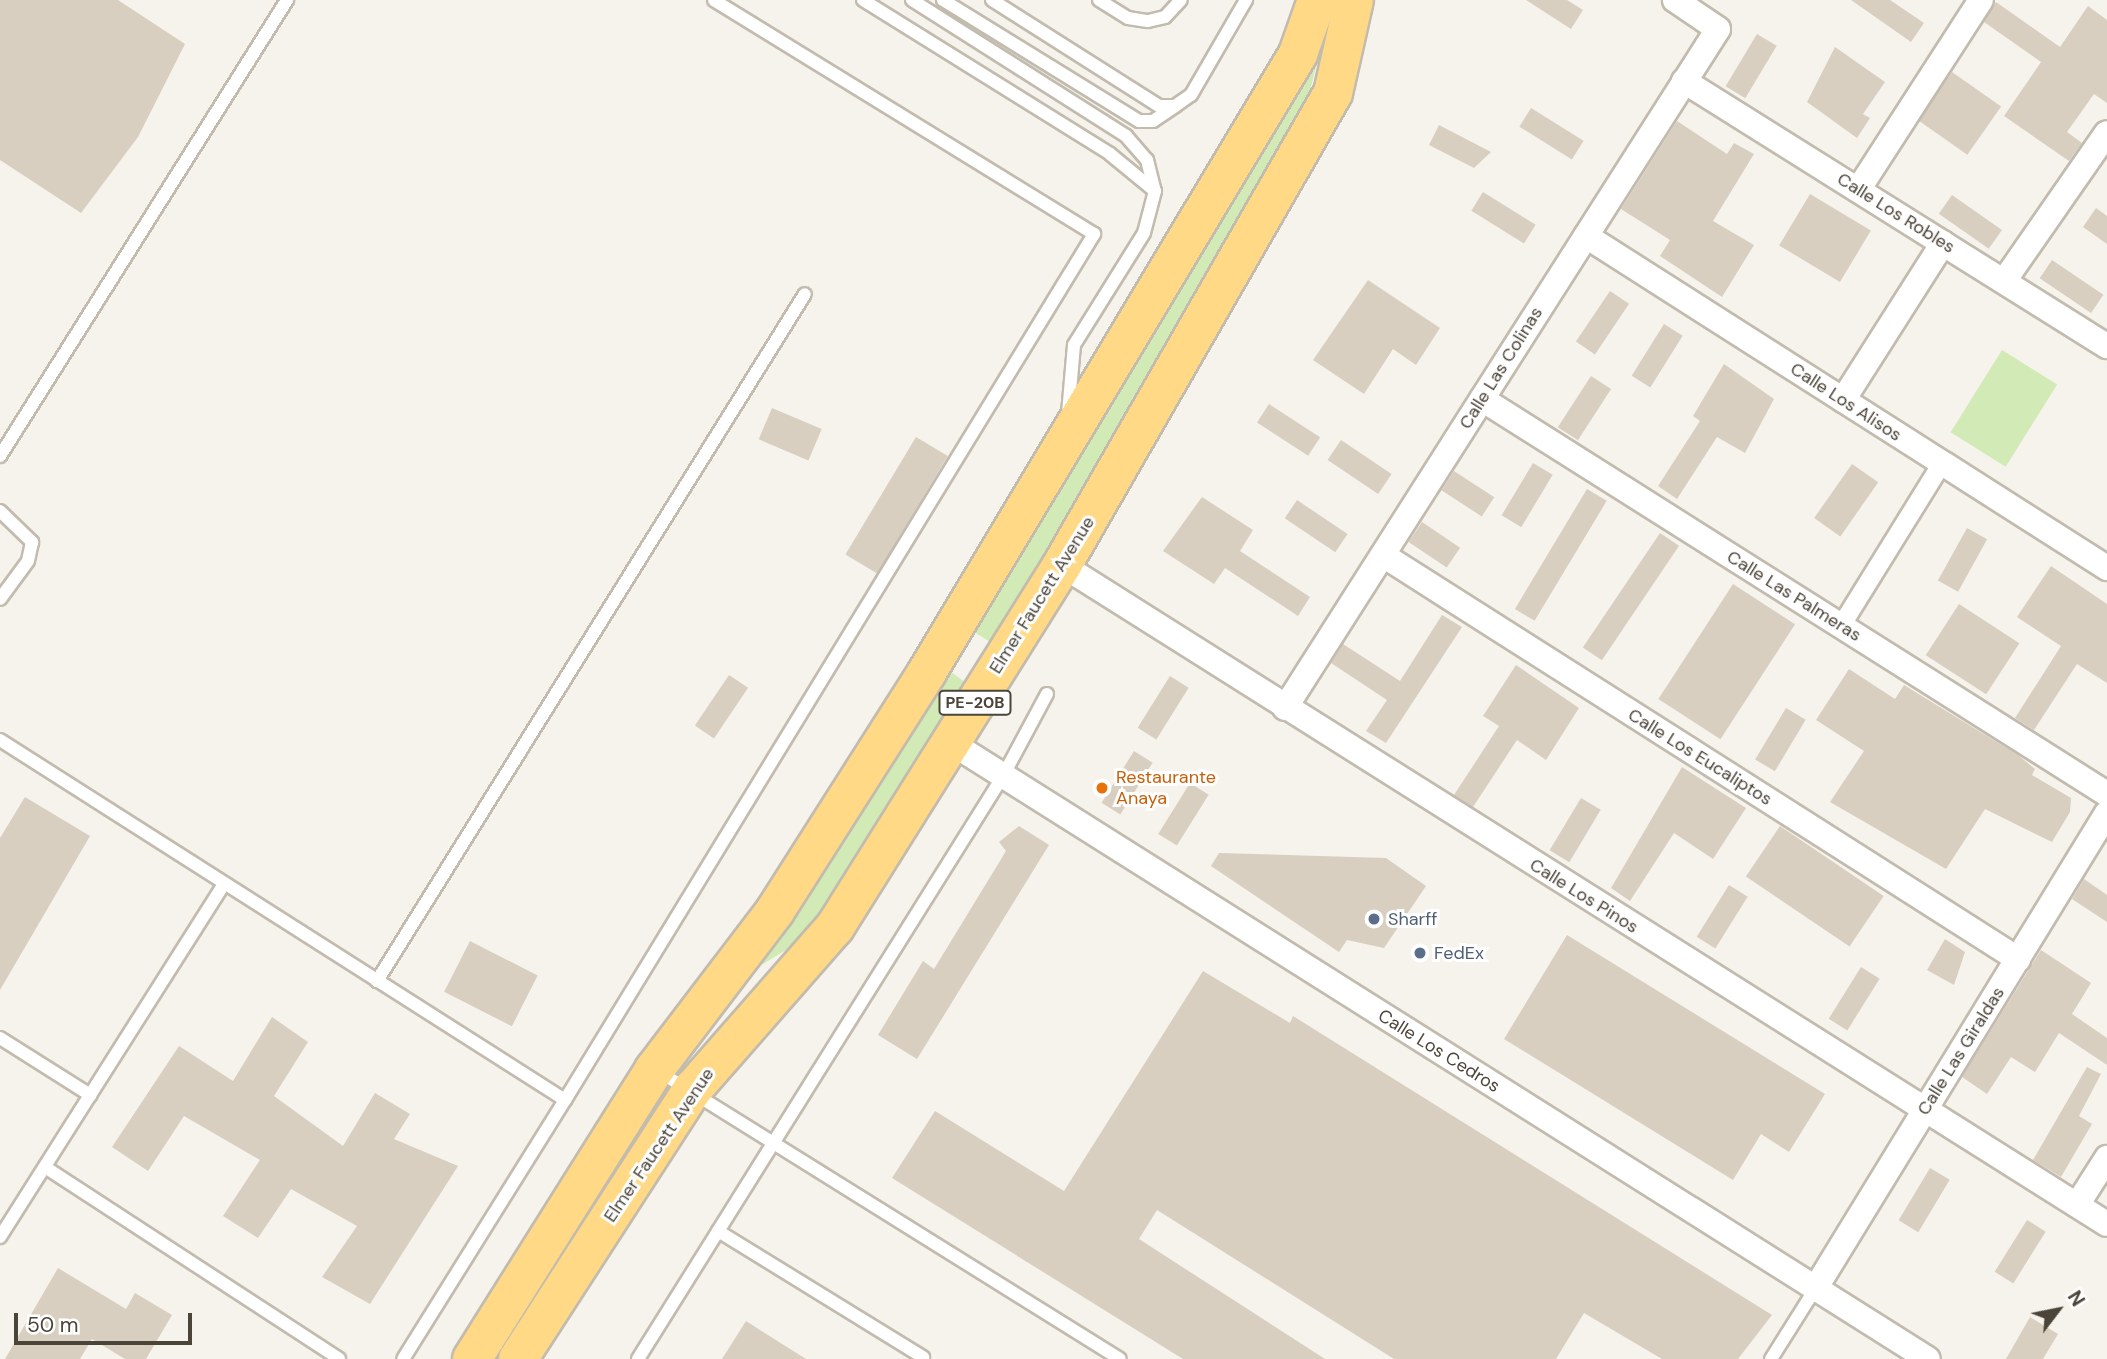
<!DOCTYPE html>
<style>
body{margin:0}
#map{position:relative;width:2107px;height:1359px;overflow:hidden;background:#f6f3ec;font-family:"DM Sans",sans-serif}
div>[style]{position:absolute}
.green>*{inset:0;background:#d2eab5;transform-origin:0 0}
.building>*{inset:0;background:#d8cfc1;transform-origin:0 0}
.roads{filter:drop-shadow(2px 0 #c2bbae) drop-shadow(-2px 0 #c2bbae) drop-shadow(0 2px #c2bbae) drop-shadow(0 -2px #c2bbae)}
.service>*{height:12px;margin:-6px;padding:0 6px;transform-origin:6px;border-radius:6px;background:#fff}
.pedestrian>*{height:18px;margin:-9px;padding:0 9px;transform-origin:9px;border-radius:9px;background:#fff}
.minor>*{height:24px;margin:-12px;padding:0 12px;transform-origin:12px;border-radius:12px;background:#fff}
.trunk>*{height:38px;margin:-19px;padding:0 19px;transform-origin:19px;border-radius:19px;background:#ffd985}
.dots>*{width:19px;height:19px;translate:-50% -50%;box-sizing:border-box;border:4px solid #fff;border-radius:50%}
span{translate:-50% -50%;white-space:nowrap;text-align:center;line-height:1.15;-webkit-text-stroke:6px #fff;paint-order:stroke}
.shield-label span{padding:2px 5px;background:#fff;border:2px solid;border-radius:5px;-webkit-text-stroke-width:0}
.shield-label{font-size:16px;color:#4b4439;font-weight:700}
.street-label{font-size:18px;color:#4b4439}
.food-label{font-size:18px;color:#c56008}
.left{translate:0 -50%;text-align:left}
.service-label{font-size:18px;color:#4e5e75}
.north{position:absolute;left:2023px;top:1275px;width:70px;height:70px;-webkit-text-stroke:5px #fff;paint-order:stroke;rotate:58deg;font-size:19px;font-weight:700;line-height:28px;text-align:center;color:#4b4439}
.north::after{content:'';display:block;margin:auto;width:24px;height:32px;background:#4b4439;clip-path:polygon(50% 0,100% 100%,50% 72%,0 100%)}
.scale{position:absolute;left:14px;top:1313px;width:178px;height:32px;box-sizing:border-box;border:4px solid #4b4439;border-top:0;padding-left:9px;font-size:21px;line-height:24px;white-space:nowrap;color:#4b4439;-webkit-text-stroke:5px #fff;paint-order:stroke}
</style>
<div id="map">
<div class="green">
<div style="clip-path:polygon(1321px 45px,1307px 104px,997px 646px,974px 632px)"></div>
<div style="left:2002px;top:350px;width:65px;height:97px;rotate:32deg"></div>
<div style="clip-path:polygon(951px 672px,969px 685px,828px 909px,786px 950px,751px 971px)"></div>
</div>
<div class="building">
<div style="clip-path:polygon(0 0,118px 0,185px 44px,138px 137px,81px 213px,0 160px)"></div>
<div style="clip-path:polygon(1526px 0,1567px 0,1583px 10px,1571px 29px)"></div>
<div style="clip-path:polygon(1851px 0,1890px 0,1924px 23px,1911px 42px)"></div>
<div style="clip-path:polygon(1996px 2px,2060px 47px,2088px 6px,2107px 20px,2107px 103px,2094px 94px,2067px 132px,2082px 143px,2069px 161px,2004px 116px,2041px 62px,1984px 22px)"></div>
<div style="left:1757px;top:34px;width:23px;height:61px;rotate:31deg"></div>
<div style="clip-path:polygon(1835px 47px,1885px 82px,1863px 114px,1870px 118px,1857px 138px,1807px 102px)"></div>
<div style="left:1952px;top:72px;width:60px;height:59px;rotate:35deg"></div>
<div style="left:1531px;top:108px;width:62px;height:22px;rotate:32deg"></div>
<div style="clip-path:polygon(1677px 121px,1727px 154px,1734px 143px,1754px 154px,1713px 221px,1754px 245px,1722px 297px,1660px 256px,1670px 240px,1621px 209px)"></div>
<div style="clip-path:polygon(1439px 125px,1491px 152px,1474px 168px,1429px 145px)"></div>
<div style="left:1483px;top:192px;width:62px;height:22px;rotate:32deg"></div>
<div style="left:1810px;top:194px;width:71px;height:60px;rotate:31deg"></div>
<div style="left:1952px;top:195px;width:61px;height:23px;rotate:35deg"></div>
<div style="clip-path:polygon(2096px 208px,2107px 216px,2107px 244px,2083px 227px)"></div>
<div style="left:2052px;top:260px;width:62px;height:22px;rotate:34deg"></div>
<div style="clip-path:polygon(1368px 280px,1440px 328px,1416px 365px,1393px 349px,1364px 394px,1313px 360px)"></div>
<div style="left:1610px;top:291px;width:23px;height:61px;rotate:34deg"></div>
<div style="left:1664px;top:324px;width:22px;height:61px;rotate:32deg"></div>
<div style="clip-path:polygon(1724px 364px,1774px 399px,1745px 453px,1717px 437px,1677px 499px,1658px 486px,1700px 421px,1693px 416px)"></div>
<div style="left:1591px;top:376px;width:24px;height:61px;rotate:33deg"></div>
<div style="left:1269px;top:404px;width:61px;height:22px;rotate:33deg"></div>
<div style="left:772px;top:408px;width:54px;height:34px;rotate:23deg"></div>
<div style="left:916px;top:437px;width:37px;height:137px;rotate:31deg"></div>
<div style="left:1341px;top:440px;width:61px;height:24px;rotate:34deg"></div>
<div style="left:1533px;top:463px;width:23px;height:61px;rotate:31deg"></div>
<div style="left:1852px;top:464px;width:32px;height:66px;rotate:35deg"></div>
<div style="left:1454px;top:471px;width:48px;height:23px;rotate:33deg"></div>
<div style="left:1587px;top:489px;width:23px;height:140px;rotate:31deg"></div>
<div style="clip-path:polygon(1202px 497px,1253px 530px,1240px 551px,1310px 597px,1298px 616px,1225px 568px,1214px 584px,1163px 551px)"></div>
<div style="left:1297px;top:500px;width:61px;height:22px;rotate:34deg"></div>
<div style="left:1422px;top:522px;width:46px;height:24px;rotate:34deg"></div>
<div style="left:1967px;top:528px;width:23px;height:60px;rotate:29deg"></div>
<div style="left:1660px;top:533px;width:23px;height:138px;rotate:34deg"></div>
<div style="clip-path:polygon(2051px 566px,2107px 604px,2107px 683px,2077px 664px,2034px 730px,2015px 718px,2061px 646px,2017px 617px)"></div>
<div style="left:1733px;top:584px;width:74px;height:137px;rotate:33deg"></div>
<div style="left:1959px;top:604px;width:72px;height:61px;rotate:33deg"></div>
<div style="clip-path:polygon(1442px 615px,1462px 627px,1386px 743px,1366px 731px,1387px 700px,1331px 663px,1343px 644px,1400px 681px)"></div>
<div style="clip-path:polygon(1516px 665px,1579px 708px,1546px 760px,1517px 740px,1473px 807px,1454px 795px,1499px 726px,1483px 716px)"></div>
<div style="clip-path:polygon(1849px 669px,1895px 699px,1904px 685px,2018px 755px,2035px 769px,2032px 775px,2071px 798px,2070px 812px,2052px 842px,1985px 809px,1946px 869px,1830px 802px,1864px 751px,1816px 720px)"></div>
<div style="left:729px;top:675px;width:23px;height:61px;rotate:34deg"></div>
<div style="left:1170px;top:676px;width:22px;height:61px;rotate:32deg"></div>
<div style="left:1786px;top:708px;width:23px;height:60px;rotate:31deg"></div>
<div style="left:1134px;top:751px;width:22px;height:61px;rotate:32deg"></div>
<div style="clip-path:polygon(1682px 767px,1746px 808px,1713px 859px,1674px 833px,1630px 901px,1611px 888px)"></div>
<div style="left:1190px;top:783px;width:22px;height:60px;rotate:32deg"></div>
<div style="clip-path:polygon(25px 797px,90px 836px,0 990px,0 838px)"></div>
<div style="left:1581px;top:798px;width:23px;height:61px;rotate:31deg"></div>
<div style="clip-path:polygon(1019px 826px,1049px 845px,917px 1059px,878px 1035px,923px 961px,934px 969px,1006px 851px,999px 842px)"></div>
<div style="left:1780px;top:826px;width:125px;height:61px;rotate:34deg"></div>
<div style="clip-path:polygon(1219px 853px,1386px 858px,1426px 886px,1384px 948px,1347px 940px,1339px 952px,1211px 866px)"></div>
<div style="clip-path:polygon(2084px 879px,2107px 895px,2107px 922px,2072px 899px)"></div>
<div style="left:1729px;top:885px;width:22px;height:61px;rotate:32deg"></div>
<div style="clip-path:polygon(1567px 935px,1825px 1094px,1789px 1152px,1761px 1134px,1733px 1180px,1504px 1039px)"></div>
<div style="clip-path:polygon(1945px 939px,1965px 952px,1954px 985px,1927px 970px)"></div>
<div style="left:470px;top:941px;width:76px;height:57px;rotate:27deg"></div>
<div style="clip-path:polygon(2041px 950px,2091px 983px,2072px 1014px,2107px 1038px,2107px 1065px,2059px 1033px,2035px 1072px,2011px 1057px,1987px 1094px,1962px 1077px)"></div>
<div style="left:1861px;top:967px;width:22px;height:61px;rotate:32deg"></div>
<div style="clip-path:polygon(1203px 971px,1290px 1023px,1293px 1016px,1772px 1315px,1738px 1359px,1662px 1359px,1584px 1313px,1556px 1359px,1394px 1359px,1157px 1210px,1139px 1239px,1325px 1359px,1183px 1359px,892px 1178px,935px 1111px,1064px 1191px)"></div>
<div style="clip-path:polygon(272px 1017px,308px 1042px,274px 1096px,343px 1146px,375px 1093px,410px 1114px,394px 1139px,458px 1166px,370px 1304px,322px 1277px,357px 1226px,291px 1189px,258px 1238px,223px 1216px,260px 1160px,184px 1116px,148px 1171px,112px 1147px,179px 1046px,233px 1081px)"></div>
<div style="clip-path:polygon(2087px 1067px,2101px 1074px,2079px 1116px,2092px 1124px,2061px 1177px,2033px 1160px)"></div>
<div style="left:1930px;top:1168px;width:23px;height:61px;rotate:31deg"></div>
<div style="left:2027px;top:1220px;width:22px;height:61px;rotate:32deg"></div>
<div style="clip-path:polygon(58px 1268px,126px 1309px,135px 1293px,172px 1315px,146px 1359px,125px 1359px,92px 1339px,80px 1359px,5px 1359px)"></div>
<div style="clip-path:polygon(2030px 1317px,2058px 1334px,2043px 1359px,2006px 1359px)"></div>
<div style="clip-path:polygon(746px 1321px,806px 1359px,722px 1359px)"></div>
</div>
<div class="roads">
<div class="service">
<div style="left:863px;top:0;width:291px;rotate:31.9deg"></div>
<div style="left:1110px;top:154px;width:58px;rotate:39.4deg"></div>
<div style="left:1155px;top:191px;width:43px;rotate:104.7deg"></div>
<div style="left:1144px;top:233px;width:132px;rotate:122deg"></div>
<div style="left:1074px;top:345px;width:69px;rotate:95deg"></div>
<div style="left:912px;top:0;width:254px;rotate:32.4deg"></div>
<div style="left:1126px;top:136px;width:32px;rotate:49deg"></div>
<div style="left:1147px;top:160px;width:32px;rotate:76deg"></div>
<div style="left:943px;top:0;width:230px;rotate:31.7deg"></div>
<div style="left:1139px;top:121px;width:14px"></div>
<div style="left:1153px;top:121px;width:27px;rotate:-34deg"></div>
<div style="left:992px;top:0;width:198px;rotate:32.4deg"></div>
<div style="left:1159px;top:106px;width:16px"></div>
<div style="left:1175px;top:106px;width:19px;rotate:-35deg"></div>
<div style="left:1191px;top:95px;width:110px;rotate:-59.9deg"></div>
<div style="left:1099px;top:0;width:34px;rotate:32deg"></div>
<div style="left:1128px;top:18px;width:20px;rotate:9deg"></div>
<div style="left:1148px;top:21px;width:17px;rotate:-13deg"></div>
<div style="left:1165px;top:17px;width:23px;rotate:-47deg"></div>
<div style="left:0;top:456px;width:539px;rotate:-57.81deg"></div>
<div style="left:0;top:511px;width:45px;rotate:44.1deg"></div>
<div style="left:32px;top:542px;width:19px;rotate:102deg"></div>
<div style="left:28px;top:561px;width:47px;rotate:126.4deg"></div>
<div style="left:0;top:740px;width:670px;rotate:32.5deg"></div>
<div style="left:565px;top:1100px;width:305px;rotate:122deg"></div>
<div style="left:377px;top:981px;width:809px;rotate:-58.08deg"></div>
<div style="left:0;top:1038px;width:107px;rotate:32.3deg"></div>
<div style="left:658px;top:1071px;width:544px;rotate:31.94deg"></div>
<div style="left:565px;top:1100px;width:1015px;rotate:-58.58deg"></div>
<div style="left:1094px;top:234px;width:446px;rotate:-148.4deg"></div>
<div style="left:45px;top:1167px;width:351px;rotate:33.1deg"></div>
<div style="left:718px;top:1231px;width:241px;rotate:31.6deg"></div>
<div style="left:0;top:1237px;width:418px;rotate:-57.6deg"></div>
<div style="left:638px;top:1359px;width:688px;rotate:-57.95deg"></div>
<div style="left:1003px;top:776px;width:93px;rotate:-61.8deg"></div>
<div style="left:1771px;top:1359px;width:83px;rotate:-57.8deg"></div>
</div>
<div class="pedestrian">
<div style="left:1841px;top:626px;width:192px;rotate:-58.2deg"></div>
</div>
<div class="minor">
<div style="left:1684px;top:81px;width:499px;rotate:32.1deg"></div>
<div style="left:1858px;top:190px;width:226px;rotate:-57.1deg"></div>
<div style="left:1586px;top:236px;width:618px;rotate:32.51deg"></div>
<div style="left:2004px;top:281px;width:180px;rotate:-55.2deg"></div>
<div style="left:1482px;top:399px;width:739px;rotate:32.29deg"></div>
<div style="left:1843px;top:400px;width:186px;rotate:-57.5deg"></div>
<div style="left:1383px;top:555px;width:753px;rotate:32.47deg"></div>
<div style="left:1062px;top:565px;width:1235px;rotate:32.24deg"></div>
<div style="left:1285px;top:708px;width:805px;rotate:-57.47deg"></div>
<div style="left:1718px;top:29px;width:52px;rotate:-146deg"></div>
<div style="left:950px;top:742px;width:1156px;rotate:32.25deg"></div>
<div style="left:2077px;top:1205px;width:56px;rotate:-57.4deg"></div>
<div style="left:1815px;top:1289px;width:558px;rotate:-58.47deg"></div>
</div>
<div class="trunk">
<div style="left:472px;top:1359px;width:342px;rotate:-57.8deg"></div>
<div style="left:654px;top:1070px;width:200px;rotate:-52.7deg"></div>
<div style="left:775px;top:911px;width:283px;rotate:-57.5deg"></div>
<div style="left:927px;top:672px;width:721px;rotate:-59.02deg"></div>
<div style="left:1298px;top:54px;width:57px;rotate:-70.6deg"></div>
<div style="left:518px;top:1359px;width:322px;rotate:-57.1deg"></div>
<div style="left:693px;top:1089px;width:215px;rotate:-48.8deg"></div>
<div style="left:835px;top:927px;width:427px;rotate:-57.9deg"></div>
<div style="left:1062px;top:565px;width:544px;rotate:-60.14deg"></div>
<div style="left:1333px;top:93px;width:95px;rotate:-77.3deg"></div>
</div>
</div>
<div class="dots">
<div style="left:1102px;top:788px;background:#e8710a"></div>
<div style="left:1374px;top:919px;background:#5c6f8a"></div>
<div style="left:1420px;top:953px;background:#5c6f8a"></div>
</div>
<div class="shield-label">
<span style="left:975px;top:703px">PE-20B</span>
</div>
<div class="street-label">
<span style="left:1896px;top:213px;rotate:32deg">Calle Los Robles</span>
<span style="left:1501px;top:368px;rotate:-58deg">Calle Las Colinas</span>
<span style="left:1846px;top:402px;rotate:33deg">Calle Los Alisos</span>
<span style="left:1042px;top:595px;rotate:-58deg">Elmer Faucett Avenue</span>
<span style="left:1794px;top:596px;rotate:32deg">Calle Las Palmeras</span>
<span style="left:1700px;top:757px;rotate:32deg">Calle Los Eucaliptos</span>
<span style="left:1584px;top:896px;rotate:32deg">Calle Los Pinos</span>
<span style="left:1439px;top:1051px;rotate:32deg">Calle Los Cedros</span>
<span style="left:1961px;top:1051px;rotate:-58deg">Calle Las Giraldas</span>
<span style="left:659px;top:1145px;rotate:-56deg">Elmer Faucett Avenue</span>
</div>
<div class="food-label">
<span class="left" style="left:1116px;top:788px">Restaurante<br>Anaya</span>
</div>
<div class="service-label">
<span class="left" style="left:1388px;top:919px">Sharff</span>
<span class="left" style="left:1434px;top:953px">FedEx</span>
</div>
<div class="north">N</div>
<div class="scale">50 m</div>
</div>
